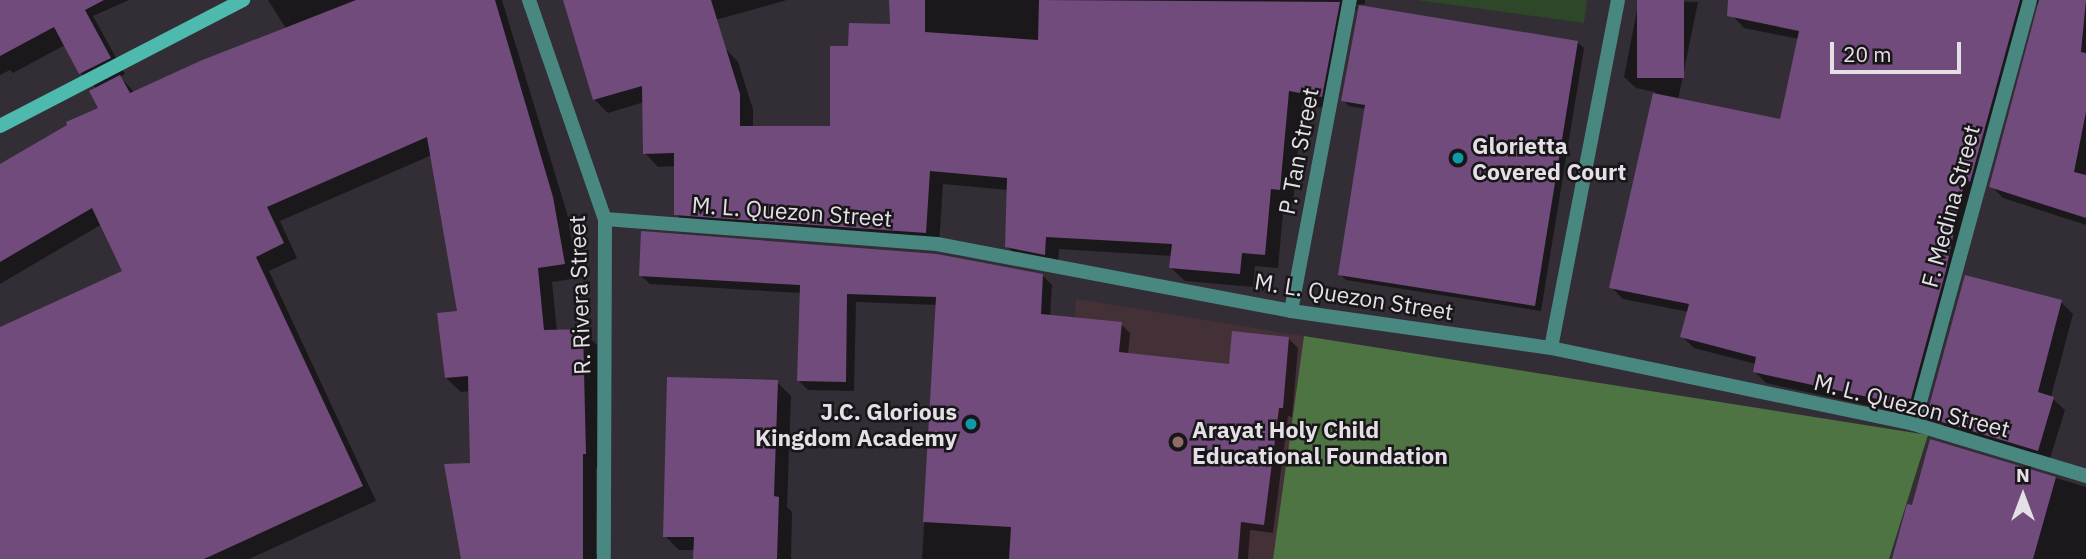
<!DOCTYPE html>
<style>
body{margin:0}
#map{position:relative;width:2086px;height:559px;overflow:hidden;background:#332d35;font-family:"IBM Plex Sans",sans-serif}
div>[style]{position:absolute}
.education>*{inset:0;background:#443137}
.green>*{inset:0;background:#2f4729}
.forest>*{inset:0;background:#4d7442}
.shadow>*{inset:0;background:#0007}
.building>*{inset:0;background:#704b7c;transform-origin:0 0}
.minor>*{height:14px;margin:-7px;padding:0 7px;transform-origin:7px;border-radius:7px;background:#498880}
.secondary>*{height:14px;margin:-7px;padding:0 7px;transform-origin:7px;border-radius:7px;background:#4ebaad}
.dots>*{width:19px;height:19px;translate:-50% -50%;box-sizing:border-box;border:4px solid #19161a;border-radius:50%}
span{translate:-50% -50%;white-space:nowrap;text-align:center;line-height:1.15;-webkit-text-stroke:5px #19161a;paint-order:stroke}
.poi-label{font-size:23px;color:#e4e0e6;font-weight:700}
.left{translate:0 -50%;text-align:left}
.right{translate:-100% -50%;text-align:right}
.street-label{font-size:23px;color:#e4e0e6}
.north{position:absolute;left:1988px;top:461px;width:70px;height:70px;-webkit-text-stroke:5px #19161a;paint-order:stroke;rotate:0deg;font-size:19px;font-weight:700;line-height:28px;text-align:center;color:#e4e0e6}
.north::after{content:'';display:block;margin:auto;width:24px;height:32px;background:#e4e0e6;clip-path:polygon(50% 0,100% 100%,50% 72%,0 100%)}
.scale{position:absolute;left:1830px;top:42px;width:131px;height:32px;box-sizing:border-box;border:4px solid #e4e0e6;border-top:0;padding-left:9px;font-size:21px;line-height:24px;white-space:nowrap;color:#e4e0e6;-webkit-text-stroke:5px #19161a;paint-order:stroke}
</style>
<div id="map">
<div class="education">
<div style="clip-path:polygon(1076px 299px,1304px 336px,1273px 559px,1061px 559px)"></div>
</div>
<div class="green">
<div style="clip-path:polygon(1417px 0,1587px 0,1584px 23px)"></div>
</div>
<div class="forest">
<div style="clip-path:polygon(1304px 336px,1928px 435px,1889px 559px,1273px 559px)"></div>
</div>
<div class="shadow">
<div style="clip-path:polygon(0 0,129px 0,93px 16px,125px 74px,120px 77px,135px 93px,287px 30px,268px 0,502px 0,567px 213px,578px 278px,552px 282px,557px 331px,583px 331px,597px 345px,599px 468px,596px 468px,596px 554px,601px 559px,463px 559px,472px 464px,471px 391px,461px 392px,446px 378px,459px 313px,432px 155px,280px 221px,297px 258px,269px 271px,376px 501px,249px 559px,0 559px,0 328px,124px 272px,102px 224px,0 284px,0 166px,100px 109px,97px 89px,81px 73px,65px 45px,13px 73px,10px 70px,0 75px)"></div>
<div style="clip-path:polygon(565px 0,787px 0,618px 47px,725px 48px,738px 62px,753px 109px,753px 128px,832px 128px,850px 48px,891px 26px,891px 0,1365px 0,1365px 4px,1354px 5px,1358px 7px,1353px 12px,1335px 110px,1302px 104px,1293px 203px,1284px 202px,1278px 268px,1255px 266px,1253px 287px,1185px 281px,1171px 268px,1172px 256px,1059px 249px,1058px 267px,1021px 260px,1007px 246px,1008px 190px,943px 184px,939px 246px,689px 227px,676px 214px,676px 166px,658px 167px,645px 153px,644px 102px,608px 113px,595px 100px)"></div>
<div style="clip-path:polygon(1639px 0,1698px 2px,1678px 100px,1782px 121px,1799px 39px,1744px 28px,1733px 16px,1736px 0,2041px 0,2032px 9px,1920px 417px,1766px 383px,1754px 371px,1756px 364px,1694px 348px,1682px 336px,1689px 312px,1623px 299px,1611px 287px,1655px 92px,1636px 88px,1624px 77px)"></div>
<div style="clip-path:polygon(2042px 0,2086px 0,2086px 225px,2003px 198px,1991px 186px)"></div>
<div style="clip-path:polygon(1577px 42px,1584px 48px,1541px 311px,1346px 280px,1340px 274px,1366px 109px,1349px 106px,1343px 100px)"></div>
<div style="clip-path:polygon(640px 275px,1043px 276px,1052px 285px,1050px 317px,1121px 324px,1130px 333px,1128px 355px,1230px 366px,1288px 338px,1298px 348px,1292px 417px,1288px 416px,1273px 533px,1250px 530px,1248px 559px,922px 559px,938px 305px,856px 302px,854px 391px,808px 390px,799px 381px,801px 293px,650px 284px)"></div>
<div style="clip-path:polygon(2061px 302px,2073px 314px,2051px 397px,2065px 410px,2049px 462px,1949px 432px,1930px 410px)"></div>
<div style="clip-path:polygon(777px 382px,791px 396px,787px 507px,792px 512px,791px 559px,695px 559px,695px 550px,679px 550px,665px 536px)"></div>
<div style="clip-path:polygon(1932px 441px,2086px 487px,2086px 559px,1894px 559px,1913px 507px)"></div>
</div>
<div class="building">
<div style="clip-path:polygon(0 0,104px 0,85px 10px,111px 58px,79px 74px,54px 27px,0 56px)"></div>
<div style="clip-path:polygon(356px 0,495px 0,553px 197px,565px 264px,538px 268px,544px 330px,583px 329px,586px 454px,583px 454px,583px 559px,461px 559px,444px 464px,470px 463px,468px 376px,445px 378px,437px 313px,457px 311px,427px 137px,267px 207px,284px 243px,256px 257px,363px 486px,204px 559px,0 559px,0 327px,122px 271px,92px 208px,0 262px,0 164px,67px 125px,66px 122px,98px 108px,89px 91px,120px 75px,130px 93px,200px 61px)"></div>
<div style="clip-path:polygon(563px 0,711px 0,740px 94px,740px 126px,830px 126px,830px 46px,848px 46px,849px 23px,890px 24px,889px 0,925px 0,925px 32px,1038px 40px,1039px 0,1340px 2px,1322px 97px,1289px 91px,1280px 190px,1271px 189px,1265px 255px,1242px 253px,1240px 274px,1169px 268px,1172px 244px,1046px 237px,1045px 255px,1005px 247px,1007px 178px,930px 171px,926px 233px,674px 215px,674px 153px,643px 154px,642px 86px,593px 100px)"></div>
<div style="left:1637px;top:0;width:47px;height:78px"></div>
<div style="clip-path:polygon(1728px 0,2020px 0,1970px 182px,1966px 180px,1963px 188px,1946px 270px,1909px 406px,1753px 372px,1756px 357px,1680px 337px,1689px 304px,1609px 288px,1653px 93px,1780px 119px,1799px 31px,1727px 16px)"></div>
<div style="clip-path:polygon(2039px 0,2086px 0,2081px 52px,2086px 53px,2086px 112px,2074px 172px,2086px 175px,2086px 218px,1989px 187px)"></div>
<div style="clip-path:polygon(1359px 5px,1578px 41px,1535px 306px,1338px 275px,1365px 105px,1341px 101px)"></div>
<div style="clip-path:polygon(641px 231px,937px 254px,1043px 274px,1041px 314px,1122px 322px,1119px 352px,1229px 364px,1232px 331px,1289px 337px,1283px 408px,1279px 408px,1264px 525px,1241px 522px,1238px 559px,1009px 559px,1011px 527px,923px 522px,936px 297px,847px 294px,846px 382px,797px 381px,800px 285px,639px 276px)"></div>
<div style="clip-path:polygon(1965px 275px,2062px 300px,2038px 392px,2054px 397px,2038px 451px,1935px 420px,1938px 413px,1928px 410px)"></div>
<div style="clip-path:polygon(667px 377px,778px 380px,774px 496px,779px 497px,777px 559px,693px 559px,694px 537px,663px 537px)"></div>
<div style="clip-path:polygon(1930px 439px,2056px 477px,2033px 559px,1892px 559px,1907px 504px,1912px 505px)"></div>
</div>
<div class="minor">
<div style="left:529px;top:0;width:232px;rotate:70.9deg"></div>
<div style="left:605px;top:219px;width:340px;rotate:90.2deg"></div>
<div style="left:605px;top:219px;width:333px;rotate:4.3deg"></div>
<div style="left:937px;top:244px;width:360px;rotate:10.7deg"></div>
<div style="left:1291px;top:311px;width:263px;rotate:8.1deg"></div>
<div style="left:1551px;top:348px;width:371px;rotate:11.8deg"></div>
<div style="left:1914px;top:424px;width:180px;rotate:16.8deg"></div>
<div style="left:1291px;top:311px;width:317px;rotate:-79.3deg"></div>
<div style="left:1551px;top:348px;width:354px;rotate:-79.1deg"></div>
<div style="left:1914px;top:424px;width:440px;rotate:-74.7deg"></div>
</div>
<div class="secondary">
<div style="left:0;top:126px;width:274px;rotate:-27.4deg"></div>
</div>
<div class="dots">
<div style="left:1458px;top:158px;background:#0f9aa8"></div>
<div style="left:971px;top:424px;background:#0f9aa8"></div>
<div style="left:1178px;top:442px;background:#8d6e63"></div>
</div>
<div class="poi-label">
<span class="left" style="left:1472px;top:158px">Glorietta<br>Covered Court</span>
<span class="right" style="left:957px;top:424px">J.C. Glorious<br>Kingdom Academy</span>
<span class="left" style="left:1192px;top:442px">Arayat Holy Child<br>Educational Foundation</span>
</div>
<div class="street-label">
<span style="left:1298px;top:151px;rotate:-79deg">P. Tan Street</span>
<span style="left:1950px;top:206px;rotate:-75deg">F. Medina Street</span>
<span style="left:792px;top:211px;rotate:4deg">M. L. Quezon Street</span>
<span style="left:579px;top:295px;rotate:-92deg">R. Rivera Street</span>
<span style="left:1354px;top:296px;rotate:9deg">M. L. Quezon Street</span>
<span style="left:1912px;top:405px;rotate:14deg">M. L. Quezon Street</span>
</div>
<div class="north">N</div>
<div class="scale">20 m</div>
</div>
